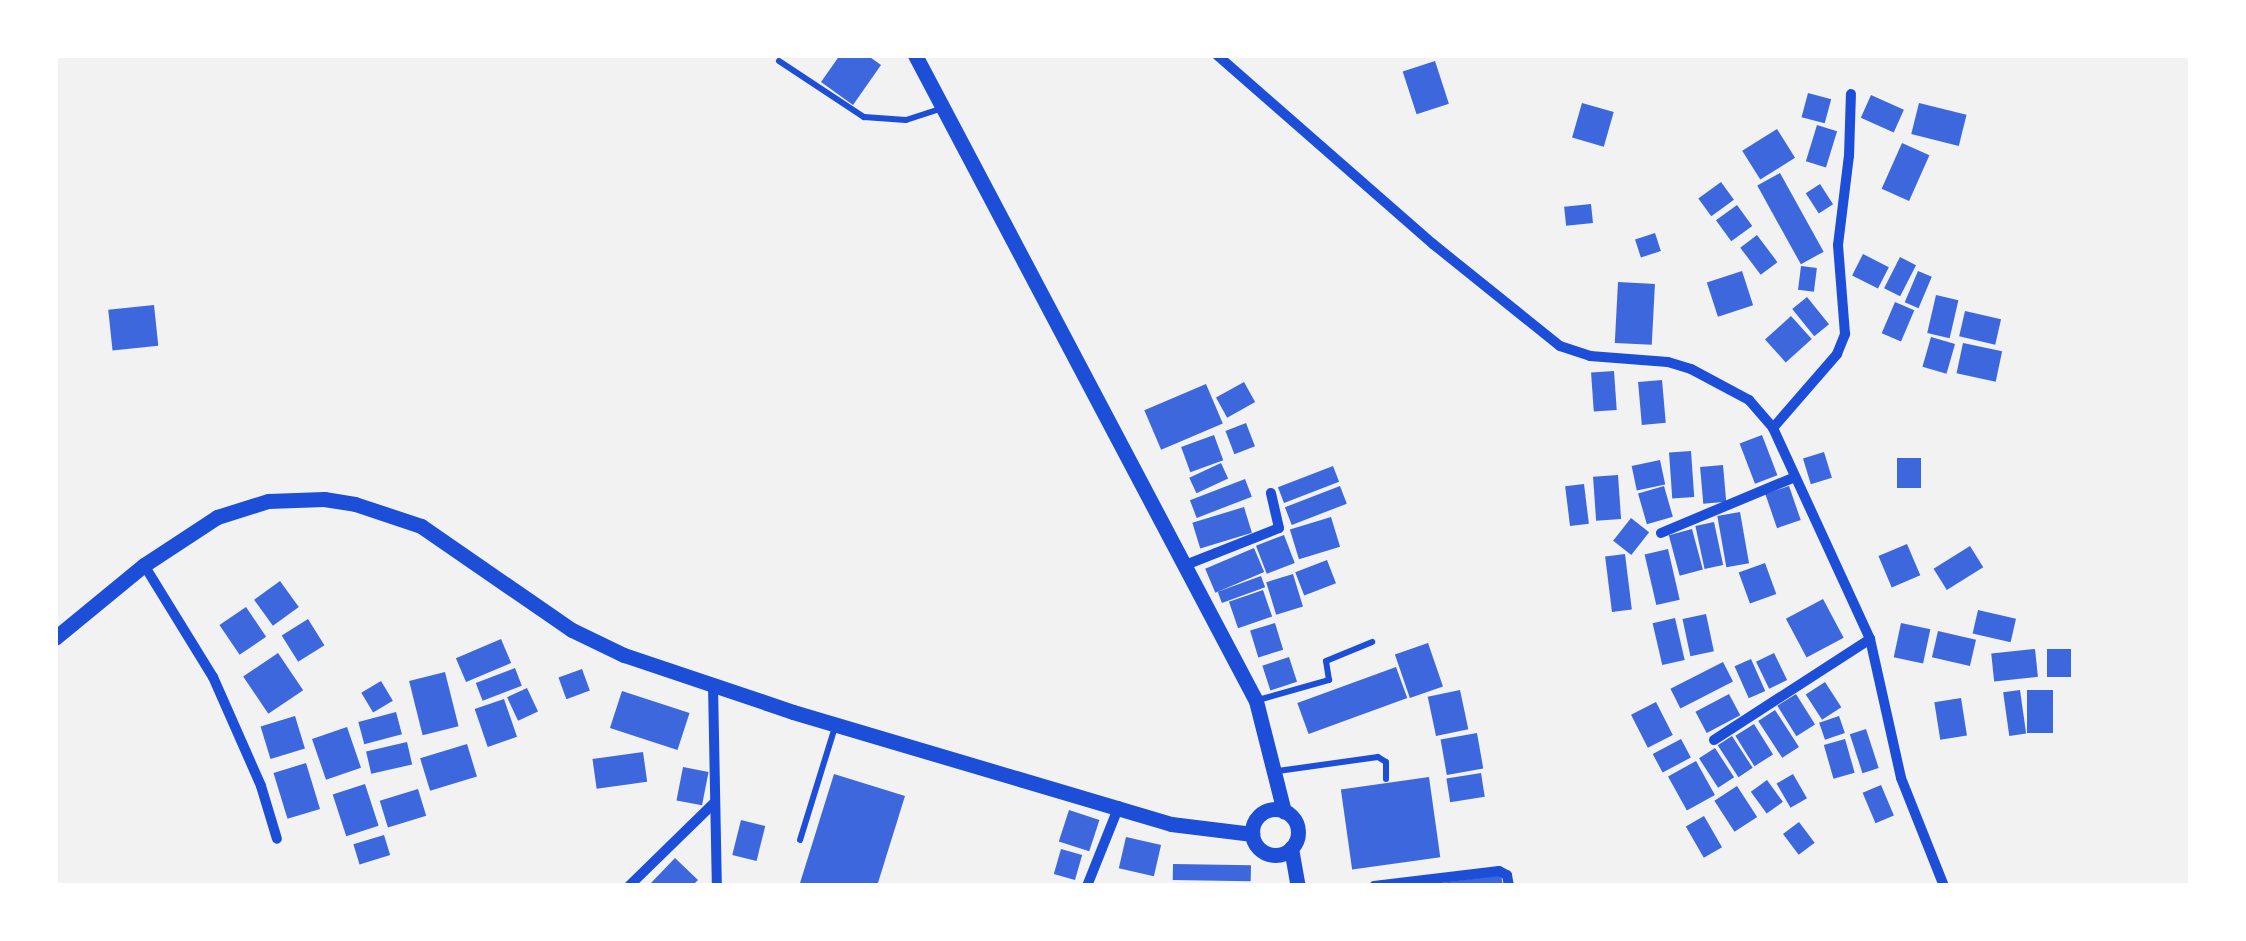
<!DOCTYPE html>
<style>
body{margin:0}
#map{position:relative;width:2246px;height:941px;overflow:hidden;background:#f2f2f2;font-family:Arial,sans-serif}
div>[style]{position:absolute}
.building>*{inset:0;background:#3d67dc;transform-origin:0 0}
.service>*{height:6px;margin:-3px;padding:0 3px;transform-origin:3px;border-radius:3px;background:#1d4ed8}
.minor>*{height:10px;margin:-5px;padding:0 5px;transform-origin:5px;border-radius:5px;background:#1d4ed8}
.tertiary>*{height:15px;margin:-7.5px;padding:0 7.5px;transform-origin:7.5px;border-radius:7.5px;background:#1d4ed8}
.tertiary>.ring{margin:-7.5px;padding:0;box-sizing:content-box;background:none;border:15px solid #1d4ed8;border-radius:50%}
span{translate:-50% -50%;white-space:nowrap;text-align:center;line-height:1.15;-webkit-text-stroke:8px #fff;paint-order:stroke}
.frame{position:absolute;inset:0;border:58px solid #fff;pointer-events:none}
</style>
<div id="map">
<div class="building">
<div style="clip-path:polygon(840px 55px,867px 55px,881px 65px,853px 105px,821px 82px)"></div>
<div style="left:1435px;top:61px;width:45px;height:34px;rotate:72deg"></div>
<div style="left:1808px;top:93px;width:24px;height:25px;rotate:15deg"></div>
<div style="left:1871px;top:95px;width:36px;height:25px;rotate:24deg"></div>
<div style="left:1582px;top:103px;width:33px;height:36px;rotate:16deg"></div>
<div style="left:1919px;top:103px;width:49px;height:32px;rotate:14deg"></div>
<div style="left:1817px;top:125px;width:21px;height:38px;rotate:17deg"></div>
<div style="left:1777px;top:129px;width:34px;height:41px;rotate:58deg"></div>
<div style="left:1902px;top:143px;width:30px;height:50px;rotate:24deg"></div>
<div style="left:1780px;top:173px;width:90px;height:26px;rotate:61deg"></div>
<div style="left:1721px;top:182px;width:22px;height:28px;rotate:54deg"></div>
<div style="left:1820px;top:184px;width:24px;height:17px;rotate:57deg"></div>
<div style="left:1591px;top:204px;width:19px;height:27px;rotate:84deg"></div>
<div style="left:1737px;top:205px;width:26px;height:26px;rotate:54deg"></div>
<div style="left:1655px;top:233px;width:19px;height:21px;rotate:72deg"></div>
<div style="left:1757px;top:235px;width:34px;height:21px;rotate:53deg"></div>
<div style="left:1863px;top:254px;width:29px;height:24px;rotate:27deg"></div>
<div style="left:1900px;top:257px;width:18px;height:35px;rotate:27deg"></div>
<div style="left:1801px;top:266px;width:16px;height:24px;rotate:7deg"></div>
<div style="left:1742px;top:271px;width:36px;height:37px;rotate:72deg"></div>
<div style="left:1918px;top:271px;width:15px;height:34px;rotate:23deg"></div>
<div style="left:1618px;top:282px;width:37px;height:61px;rotate:3deg"></div>
<div style="left:1936px;top:295px;width:23px;height:39px;rotate:13deg"></div>
<div style="left:1807px;top:297px;width:35px;height:19px;rotate:51deg"></div>
<div style="left:1895px;top:302px;width:21px;height:34px;rotate:23deg"></div>
<div style="left:154px;top:305px;width:41px;height:46px;rotate:84deg"></div>
<div style="left:1965px;top:311px;width:37px;height:26px;rotate:13deg"></div>
<div style="left:1791px;top:316px;width:31px;height:35px;rotate:48deg"></div>
<div style="left:1931px;top:337px;width:25px;height:31px;rotate:16deg"></div>
<div style="left:1963px;top:343px;width:40px;height:31px;rotate:12deg"></div>
<div style="left:1614px;top:371px;width:39px;height:23px;rotate:86deg"></div>
<div style="left:1662px;top:380px;width:43px;height:24px;rotate:85deg"></div>
<div style="left:1244px;top:382px;width:23px;height:32px;rotate:61deg"></div>
<div style="left:1206px;top:384px;width:43px;height:67px;rotate:67deg"></div>
<div style="left:1246px;top:423px;width:25px;height:22px;rotate:69deg"></div>
<div style="left:1214px;top:435px;width:27px;height:35px;rotate:70deg"></div>
<div style="left:1762px;top:435px;width:43px;height:24px;rotate:69deg"></div>
<div style="left:1691px;top:451px;width:46px;height:22px;rotate:86deg"></div>
<div style="left:1824px;top:452px;width:27px;height:22px;rotate:73deg"></div>
<div style="left:1897px;top:458px;width:24px;height:30px"></div>
<div style="left:1660px;top:460px;width:25px;height:29px;rotate:78deg"></div>
<div style="left:1221px;top:463px;width:17px;height:35px;rotate:65deg"></div>
<div style="left:1723px;top:465px;width:37px;height:23px;rotate:85deg"></div>
<div style="left:1333px;top:466px;width:17px;height:59px;rotate:69deg"></div>
<div style="left:1618px;top:475px;width:44px;height:25px;rotate:86deg"></div>
<div style="left:1245px;top:479px;width:19px;height:59px;rotate:69deg"></div>
<div style="left:1584px;top:484px;width:40px;height:19px;rotate:83deg"></div>
<div style="left:1340px;top:486px;width:19px;height:59px;rotate:69deg"></div>
<div style="left:1664px;top:486px;width:32px;height:27px;rotate:74deg"></div>
<div style="left:1789px;top:486px;width:36px;height:25px;rotate:71deg"></div>
<div style="left:1244px;top:507px;width:27px;height:54px;rotate:73deg"></div>
<div style="left:1740px;top:512px;width:52px;height:23px;rotate:80deg"></div>
<div style="left:1331px;top:517px;width:31px;height:43px;rotate:73deg"></div>
<div style="left:1631px;top:518px;width:23px;height:29px;rotate:38deg"></div>
<div style="left:1714px;top:522px;width:44px;height:19px;rotate:78deg"></div>
<div style="left:1692px;top:529px;width:42px;height:24px;rotate:75deg"></div>
<div style="left:1284px;top:535px;width:30px;height:30px;rotate:69deg"></div>
<div style="left:1907px;top:544px;width:34px;height:31px;rotate:67deg"></div>
<div style="left:1970px;top:546px;width:25px;height:43px;rotate:58deg"></div>
<div style="left:1254px;top:548px;width:26px;height:53px;rotate:67deg"></div>
<div style="left:1668px;top:549px;width:52px;height:24px;rotate:77deg"></div>
<div style="left:1625px;top:554px;width:56px;height:20px;rotate:83deg"></div>
<div style="left:1327px;top:560px;width:25px;height:34px;rotate:69deg"></div>
<div style="left:1765px;top:563px;width:33px;height:28px;rotate:70deg"></div>
<div style="left:1293px;top:574px;width:34px;height:28px;rotate:73deg"></div>
<div style="left:1261px;top:576px;width:12px;height:46px;rotate:70deg"></div>
<div style="left:280px;top:581px;width:32px;height:32px;rotate:54deg"></div>
<div style="left:1263px;top:590px;width:28px;height:36px;rotate:71deg"></div>
<div style="left:1823px;top:599px;width:44px;height:42px;rotate:62deg"></div>
<div style="left:246px;top:607px;width:36px;height:32px;rotate:56deg"></div>
<div style="left:1978px;top:610px;width:39px;height:24px;rotate:13deg"></div>
<div style="left:1706px;top:614px;width:38px;height:24px;rotate:78deg"></div>
<div style="left:1675px;top:618px;width:43px;height:23px;rotate:77deg"></div>
<div style="left:308px;top:619px;width:31px;height:31px;rotate:58deg"></div>
<div style="left:1275px;top:623px;width:28px;height:26px;rotate:73deg"></div>
<div style="left:1901px;top:623px;width:30px;height:35px;rotate:12deg"></div>
<div style="left:1938px;top:631px;width:39px;height:27px;rotate:13deg"></div>
<div style="left:501px;top:639px;width:26px;height:49px;rotate:67deg"></div>
<div style="left:1428px;top:643px;width:46px;height:35px;rotate:71deg"></div>
<div style="left:2035px;top:649px;width:28px;height:44px;rotate:84deg"></div>
<div style="left:2047px;top:649px;width:24px;height:28px"></div>
<div style="left:278px;top:653px;width:45px;height:42px;rotate:56deg"></div>
<div style="left:1774px;top:653px;width:30px;height:20px;rotate:64deg"></div>
<div style="left:1289px;top:657px;width:26px;height:28px;rotate:72deg"></div>
<div style="left:1751px;top:659px;width:35px;height:18px;rotate:66deg"></div>
<div style="left:1723px;top:662px;width:22px;height:59px;rotate:63deg"></div>
<div style="left:1396px;top:667px;width:33px;height:105px;rotate:70deg"></div>
<div style="left:515px;top:668px;width:19px;height:42px;rotate:69deg"></div>
<div style="left:582px;top:669px;width:23px;height:25px;rotate:70deg"></div>
<div style="left:445px;top:672px;width:56px;height:37px;rotate:76deg"></div>
<div style="left:381px;top:681px;width:23px;height:23px;rotate:59deg"></div>
<div style="left:1825px;top:682px;width:30px;height:23px;rotate:57deg"></div>
<div style="left:527px;top:688px;width:26px;height:22px;rotate:65deg"></div>
<div style="left:1460px;top:690px;width:40px;height:33px;rotate:78deg"></div>
<div style="left:2020px;top:690px;width:44px;height:17px;rotate:82deg"></div>
<div style="left:2027px;top:690px;width:26px;height:43px"></div>
<div style="left:622px;top:691px;width:71px;height:39px;rotate:18deg"></div>
<div style="left:1729px;top:694px;width:24px;height:38px;rotate:62deg"></div>
<div style="left:1796px;top:694px;width:36px;height:22px;rotate:58deg"></div>
<div style="left:1961px;top:698px;width:38px;height:27px;rotate:81deg"></div>
<div style="left:504px;top:699px;width:40px;height:31px;rotate:71deg"></div>
<div style="left:1656px;top:702px;width:37px;height:28px;rotate:63deg"></div>
<div style="left:1775px;top:710px;width:44px;height:20px;rotate:57deg"></div>
<div style="left:396px;top:712px;width:23px;height:39px;rotate:75deg"></div>
<div style="left:295px;top:716px;width:34px;height:36px;rotate:73deg"></div>
<div style="left:1839px;top:716px;width:18px;height:21px;rotate:71deg"></div>
<div style="left:1754px;top:724px;width:36px;height:22px;rotate:58deg"></div>
<div style="left:347px;top:727px;width:43px;height:37px;rotate:71deg"></div>
<div style="left:1866px;top:729px;width:41px;height:17px;rotate:72deg"></div>
<div style="left:1477px;top:733px;width:36px;height:37px;rotate:80deg"></div>
<div style="left:1732px;top:736px;width:38px;height:17px;rotate:57deg"></div>
<div style="left:1681px;top:739px;width:21px;height:32px;rotate:62deg"></div>
<div style="left:1845px;top:739px;width:35px;height:22px;rotate:74deg"></div>
<div style="left:407px;top:742px;width:23px;height:42px;rotate:77deg"></div>
<div style="left:467px;top:744px;width:34px;height:49px;rotate:73deg"></div>
<div style="left:1715px;top:748px;width:35px;height:19px;rotate:57deg"></div>
<div style="left:643px;top:752px;width:30px;height:51px;rotate:82deg"></div>
<div style="left:1696px;top:761px;width:39px;height:32px;rotate:61deg"></div>
<div style="left:306px;top:763px;width:48px;height:34px;rotate:73deg"></div>
<div style="left:683px;top:767px;width:26px;height:34px;rotate:11deg"></div>
<div style="left:1481px;top:773px;width:24px;height:35px;rotate:81deg"></div>
<div style="clip-path:polygon(834px 774px,905px 796px,877px 886px,800px 883px)"></div>
<div style="left:1793px;top:774px;width:28px;height:19px;rotate:60deg"></div>
<div style="left:1429px;top:777px;width:81px;height:89px;rotate:82deg"></div>
<div style="left:1767px;top:780px;width:27px;height:20px;rotate:54deg"></div>
<div style="left:365px;top:784px;width:44px;height:34px;rotate:72deg"></div>
<div style="left:1881px;top:785px;width:33px;height:20px;rotate:67deg"></div>
<div style="left:1737px;top:786px;width:37px;height:27px;rotate:57deg"></div>
<div style="left:418px;top:789px;width:28px;height:40px;rotate:73deg"></div>
<div style="left:1069px;top:810px;width:32px;height:33px;rotate:18deg"></div>
<div style="left:1704px;top:816px;width:36px;height:21px;rotate:60deg"></div>
<div style="left:741px;top:820px;width:25px;height:36px;rotate:14deg"></div>
<div style="left:1799px;top:822px;width:26px;height:20px;rotate:53deg"></div>
<div style="left:384px;top:835px;width:21px;height:32px;rotate:73deg"></div>
<div style="left:1126px;top:837px;width:36px;height:32px;rotate:13deg"></div>
<div style="left:1061px;top:849px;width:22px;height:26px;rotate:16deg"></div>
<div style="clip-path:polygon(675px 858px,698px 880px,692px 886px,654px 886px,651px 883px)"></div>
<div style="left:1173px;top:864px;width:78px;height:16px;rotate:1deg"></div>
<div style="clip-path:polygon(1501px 875px,1503px 886px,1433px 886px,1433px 884px)"></div>
</div>
<div class="service">
<div style="left:779px;top:61px;width:102px;rotate:33.4deg"></div>
<div style="left:864px;top:117px;width:42px;rotate:4.1deg"></div>
<div style="left:906px;top:120px;width:38px;rotate:-18deg"></div>
<div style="left:1258px;top:700px;width:74px;rotate:-15.7deg"></div>
<div style="left:1329px;top:680px;width:19px;rotate:-99deg"></div>
<div style="left:1326px;top:661px;width:50px;rotate:-22.4deg"></div>
<div style="left:1278px;top:771px;width:101px;rotate:-8deg"></div>
<div style="left:1378px;top:757px;width:9px;rotate:32deg"></div>
<div style="left:1386px;top:762px;width:17px;rotate:90deg"></div>
<div style="left:800px;top:840px;width:118px;rotate:-72.8deg"></div>
</div>
<div class="minor">
<div style="left:1217px;top:55px;width:287px;rotate:41.2deg"></div>
<div style="left:1433px;top:244px;width:163px;rotate:38.8deg"></div>
<div style="left:1560px;top:346px;width:32px;rotate:18deg"></div>
<div style="left:1590px;top:356px;width:78px;rotate:4.4deg"></div>
<div style="left:1668px;top:362px;width:24px;rotate:17deg"></div>
<div style="left:1691px;top:369px;width:66px;rotate:28.1deg"></div>
<div style="left:1749px;top:400px;width:37px;rotate:49deg"></div>
<div style="left:1773px;top:428px;width:232px;rotate:65.3deg"></div>
<div style="left:1870px;top:639px;width:142px;rotate:77.4deg"></div>
<div style="left:1901px;top:778px;width:116px;rotate:68.3deg"></div>
<div style="left:1773px;top:428px;width:98px;rotate:-49.1deg"></div>
<div style="left:1837px;top:354px;width:22px;rotate:-68deg"></div>
<div style="left:1845px;top:334px;width:89px;rotate:-94.5deg"></div>
<div style="left:1838px;top:245px;width:90px;rotate:-83deg"></div>
<div style="left:1849px;top:156px;width:62px;rotate:-88.2deg"></div>
<div style="left:1661px;top:533px;width:145px;rotate:-22.7deg"></div>
<div style="left:144px;top:565px;width:132px;rotate:58.4deg"></div>
<div style="left:213px;top:677px;width:119px;rotate:66.2deg"></div>
<div style="left:261px;top:786px;width:55px;rotate:73.2deg"></div>
<div style="left:1183px;top:566px;width:103px;rotate:-21.6deg"></div>
<div style="left:1279px;top:528px;width:36px;rotate:-103deg"></div>
<div style="left:713px;top:685px;width:201px;rotate:88.9deg"></div>
<div style="left:1714px;top:740px;width:186px;rotate:-32.9deg"></div>
<div style="left:629px;top:886px;width:119px;rotate:-44.3deg"></div>
<div style="left:1087px;top:886px;width:86px;rotate:-68.2deg"></div>
<div style="left:1374px;top:886px;width:126px;rotate:-6.8deg"></div>
<div style="left:1499px;top:871px;width:9px;rotate:27deg"></div>
<div style="left:1507px;top:875px;width:11px;rotate:80deg"></div>
</div>
<div class="tertiary">
<div style="left:915px;top:55px;width:730px;rotate:62.17deg"></div>
<div style="left:1256px;top:701px;width:114px;rotate:75.8deg"></div>
<div style="left:55px;top:638px;width:115px;rotate:-39.4deg"></div>
<div style="left:144px;top:565px;width:87px;rotate:-33.3deg"></div>
<div style="left:217px;top:517px;width:53px;rotate:-17.4deg"></div>
<div style="left:268px;top:501px;width:56px;rotate:-2deg"></div>
<div style="left:324px;top:499px;width:31px;rotate:9deg"></div>
<div style="left:355px;top:504px;width:70px;rotate:18.4deg"></div>
<div style="left:421px;top:526px;width:183px;rotate:34.6deg"></div>
<div style="left:572px;top:630px;width:58px;rotate:25.7deg"></div>
<div style="left:624px;top:655px;width:178px;rotate:18.6deg"></div>
<div style="left:793px;top:712px;width:394px;rotate:16.5deg"></div>
<div style="left:1171px;top:824px;width:82px;rotate:7deg"></div>
<div class="ring" style="left:1252px;top:809px;width:31px;height:31px"></div>
<div style="left:1291px;top:848px;width:39px;rotate:80deg"></div>
</div>
<div class="frame"></div>
</div>
